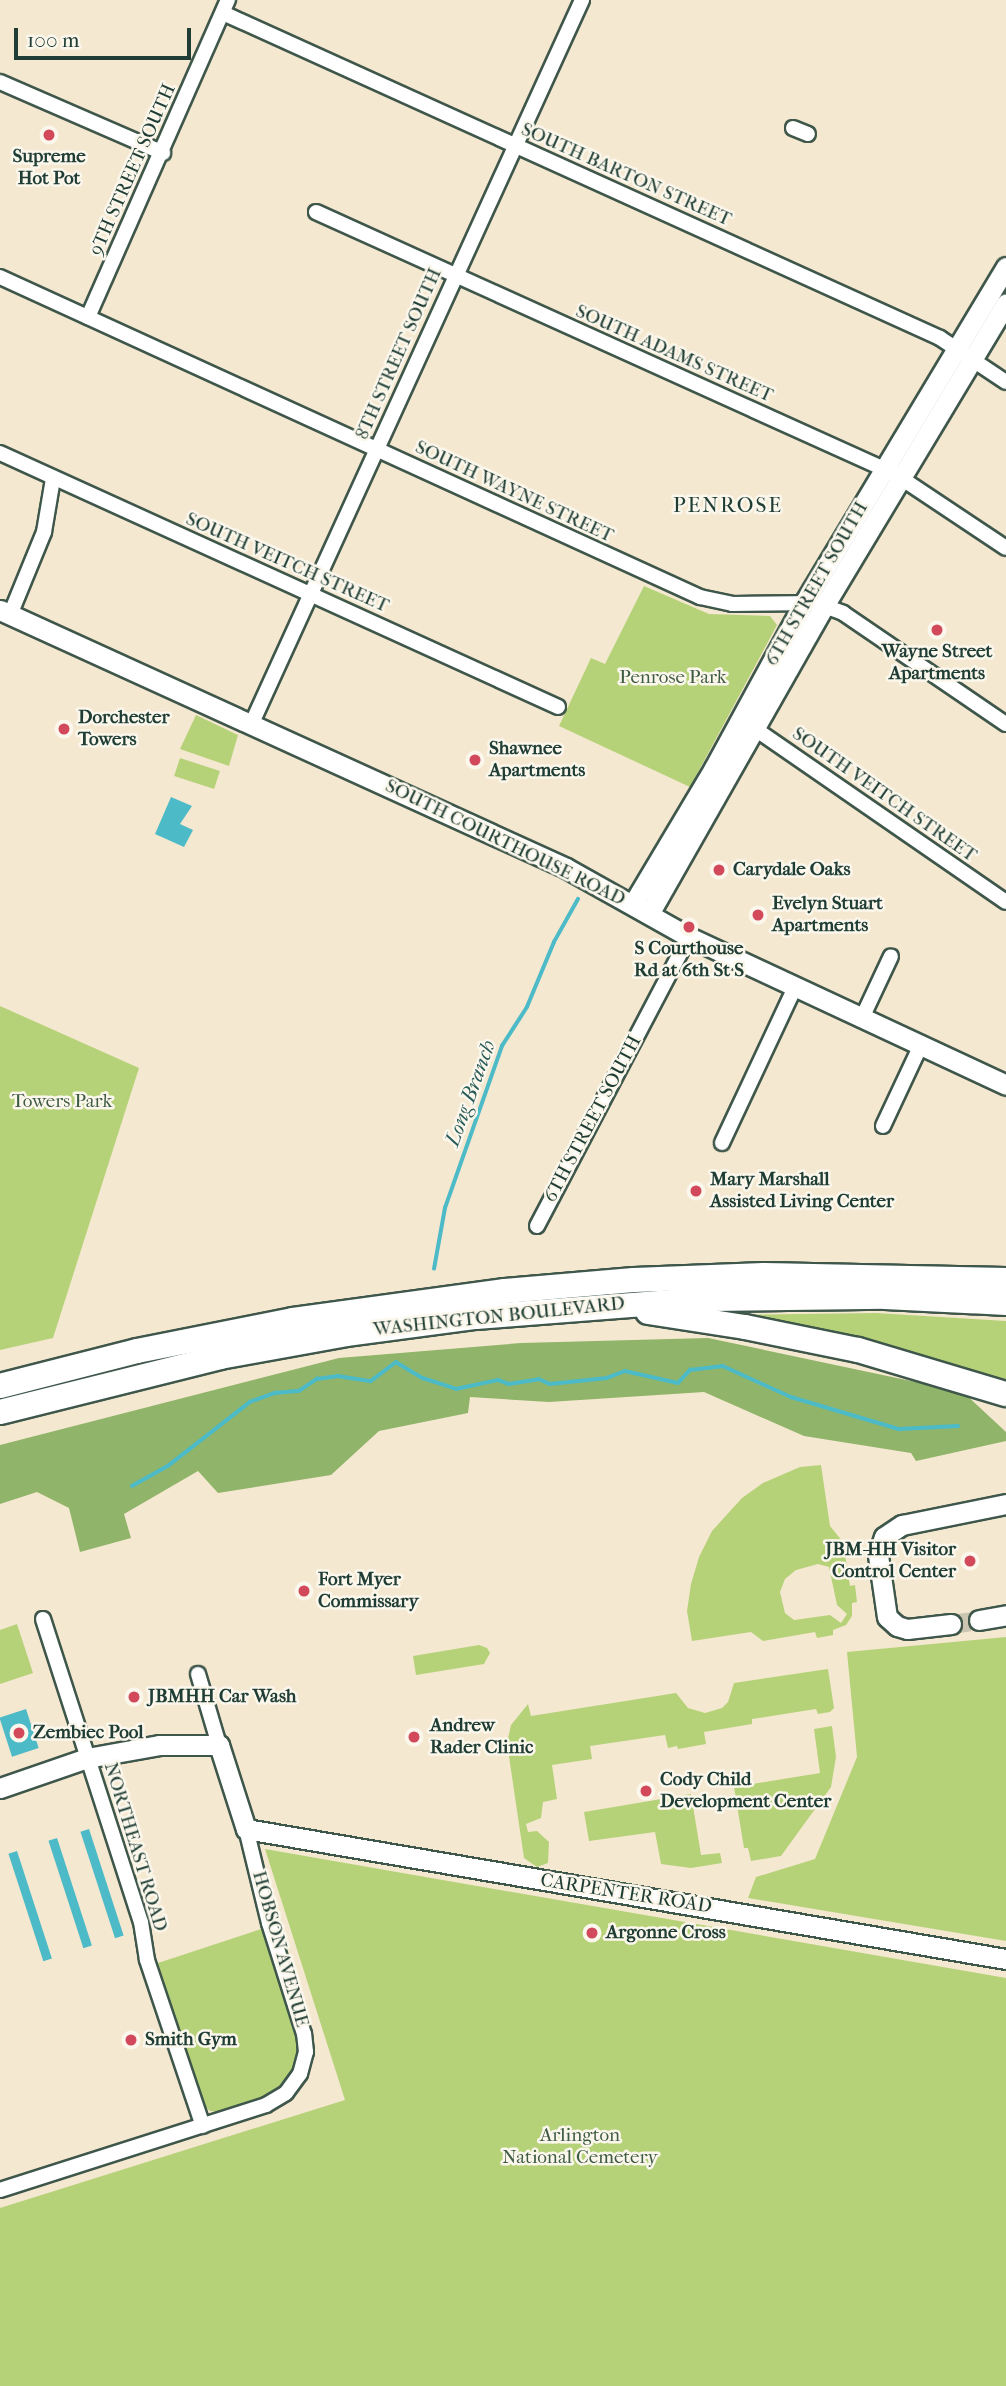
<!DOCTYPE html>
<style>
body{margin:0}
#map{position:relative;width:1006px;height:2386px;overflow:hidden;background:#f5e8d0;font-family:"IM FELL French Canon",serif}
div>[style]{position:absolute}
.green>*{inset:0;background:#b6d279;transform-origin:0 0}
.forest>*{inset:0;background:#90b469}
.water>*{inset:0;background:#4dbac7;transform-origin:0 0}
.stream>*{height:3.5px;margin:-1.75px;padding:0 1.75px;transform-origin:1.75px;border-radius:1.75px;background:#4dbac7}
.secondary-tunnel>*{height:19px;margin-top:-9.5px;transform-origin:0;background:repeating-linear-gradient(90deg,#cac6b1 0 19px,transparent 0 29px)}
.roads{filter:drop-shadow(2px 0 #3f574b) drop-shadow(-2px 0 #3f574b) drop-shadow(0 2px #3f574b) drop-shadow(0 -2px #3f574b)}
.street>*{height:14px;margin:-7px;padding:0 7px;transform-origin:7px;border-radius:7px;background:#fff}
.secondary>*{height:19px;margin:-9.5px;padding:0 9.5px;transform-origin:9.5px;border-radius:9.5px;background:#fff}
.highway>*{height:24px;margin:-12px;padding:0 12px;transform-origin:12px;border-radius:12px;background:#fff}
.dots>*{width:19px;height:19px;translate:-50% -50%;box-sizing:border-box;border:4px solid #fbf7ec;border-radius:50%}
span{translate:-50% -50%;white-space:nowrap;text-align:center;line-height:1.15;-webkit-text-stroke:5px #fbf7ec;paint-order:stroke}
.poi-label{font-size:19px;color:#1f3d34;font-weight:700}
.left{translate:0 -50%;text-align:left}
.right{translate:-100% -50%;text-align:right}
.street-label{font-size:19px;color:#1f3d34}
.park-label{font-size:19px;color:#3d5b42}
.neighbourhood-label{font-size:21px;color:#1f3d34;letter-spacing:2px}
.water-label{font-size:21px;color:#2a5c59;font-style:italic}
.scale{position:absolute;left:14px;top:28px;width:177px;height:32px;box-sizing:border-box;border:4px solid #1f3d34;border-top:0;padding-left:9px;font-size:21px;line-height:24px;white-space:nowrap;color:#1f3d34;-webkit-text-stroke:5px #fbf7ec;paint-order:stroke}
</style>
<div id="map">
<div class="green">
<div style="clip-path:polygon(644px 586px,709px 614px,770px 616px,777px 625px,690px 787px,559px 726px,591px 658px,605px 664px)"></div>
<div style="clip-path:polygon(196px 715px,238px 735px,229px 766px,180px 749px)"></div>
<div style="left:180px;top:758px;width:42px;height:19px;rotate:18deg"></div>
<div style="clip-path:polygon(0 1006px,139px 1068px,53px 1338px,0 1350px)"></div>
<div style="clip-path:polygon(876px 1313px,1006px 1321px,1006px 1386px,716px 1315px)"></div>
<div style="clip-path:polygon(evenodd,821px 1465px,830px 1526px,843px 1542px,850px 1586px,855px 1585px,857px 1602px,852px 1603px,852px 1616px,846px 1625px,833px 1630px,833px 1635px,817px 1638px,815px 1632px,763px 1641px,751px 1632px,692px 1641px,687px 1611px,691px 1584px,699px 1557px,712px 1531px,742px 1498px,763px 1483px,800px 1467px,821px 1465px,818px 1564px,829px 1567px,837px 1605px,847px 1614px,841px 1623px,830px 1615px,794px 1620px,785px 1613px,780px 1592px,785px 1579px,796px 1570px,818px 1564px)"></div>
<div style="clip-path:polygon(17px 1624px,33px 1673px,0 1684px,0 1630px)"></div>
<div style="clip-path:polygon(1006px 1637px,1006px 1941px,748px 1898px,756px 1877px,815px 1859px,857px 1757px,847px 1652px)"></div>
<div style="clip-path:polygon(479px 1645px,487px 1648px,490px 1653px,484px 1664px,416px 1675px,413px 1656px)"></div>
<div style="clip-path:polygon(828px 1669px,834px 1708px,830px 1712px,818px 1714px,816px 1709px,752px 1719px,752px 1724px,704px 1732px,706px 1744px,678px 1749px,677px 1746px,668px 1748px,665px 1735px,590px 1746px,592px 1759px,552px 1765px,557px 1799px,543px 1802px,541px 1818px,526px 1824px,528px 1832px,537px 1831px,549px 1842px,548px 1863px,537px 1867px,524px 1858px,507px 1743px,511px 1725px,528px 1704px,531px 1716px,676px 1693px,688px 1708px,705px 1713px,722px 1708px,728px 1702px,734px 1683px)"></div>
<div style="clip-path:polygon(832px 1726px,836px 1757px,831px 1787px,781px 1856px,751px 1861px,748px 1848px,744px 1848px,734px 1787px,820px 1773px,814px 1729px)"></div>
<div style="clip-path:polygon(691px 1794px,701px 1855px,720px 1853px,722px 1863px,691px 1868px,661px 1864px,655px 1832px,589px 1841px,584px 1812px)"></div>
<div style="clip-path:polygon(265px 1849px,1006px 1978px,1006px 2386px,0 2386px,0 2208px,345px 2100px)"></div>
<div style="clip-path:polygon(264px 1928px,296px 2030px,299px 2051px,295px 2068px,281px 2087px,263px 2098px,220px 2112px,210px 2111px,203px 2105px,158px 1963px)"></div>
</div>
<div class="forest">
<div style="clip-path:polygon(708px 1338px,963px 1392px,1006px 1432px,1006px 1441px,916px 1461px,911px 1453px,804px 1436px,704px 1392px,549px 1402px,470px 1397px,468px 1413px,379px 1431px,331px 1475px,218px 1493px,198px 1471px,124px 1514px,131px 1538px,80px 1552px,69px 1508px,37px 1492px,0 1504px,0 1445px,339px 1358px,521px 1343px)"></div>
</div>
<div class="water">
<div style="clip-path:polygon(171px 797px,192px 806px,180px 824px,193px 830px,184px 847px,155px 834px)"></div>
<div style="left:26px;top:1709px;width:41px;height:28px;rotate:72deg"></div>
<div style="left:89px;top:1829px;width:112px;height:9px;rotate:72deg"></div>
<div style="left:57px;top:1838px;width:113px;height:9px;rotate:72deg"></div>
<div style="left:17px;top:1851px;width:113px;height:9px;rotate:72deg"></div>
</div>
<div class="stream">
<div style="left:434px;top:1269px;width:62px;rotate:-79.8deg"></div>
<div style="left:445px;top:1208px;width:172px;rotate:-70.6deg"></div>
<div style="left:502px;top:1046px;width:46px;rotate:-57.3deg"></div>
<div style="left:527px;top:1007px;width:70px;rotate:-67.4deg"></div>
<div style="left:554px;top:942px;width:49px;rotate:-60.8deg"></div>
<div style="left:132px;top:1486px;width:41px;rotate:-29.1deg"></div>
<div style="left:168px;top:1466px;width:104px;rotate:-38deg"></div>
<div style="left:250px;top:1402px;width:27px;rotate:-20deg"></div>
<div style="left:275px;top:1393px;width:24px;rotate:-5deg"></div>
<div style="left:299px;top:1391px;width:22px;rotate:-34deg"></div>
<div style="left:317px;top:1379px;width:21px;rotate:-8deg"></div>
<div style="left:338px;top:1376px;width:33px;rotate:9deg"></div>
<div style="left:371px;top:1381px;width:31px;rotate:-37deg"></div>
<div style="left:396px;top:1362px;width:31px;rotate:31deg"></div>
<div style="left:423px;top:1378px;width:35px;rotate:18deg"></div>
<div style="left:456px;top:1389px;width:43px;rotate:-12.1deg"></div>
<div style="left:498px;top:1380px;width:12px;rotate:20deg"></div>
<div style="left:509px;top:1384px;width:30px;rotate:-9deg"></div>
<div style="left:539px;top:1379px;width:12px;rotate:24deg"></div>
<div style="left:550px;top:1384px;width:57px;rotate:-6deg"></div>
<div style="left:607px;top:1378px;width:19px;rotate:-21deg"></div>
<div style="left:625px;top:1371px;width:54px;rotate:12.8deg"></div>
<div style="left:678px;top:1383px;width:18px;rotate:-47deg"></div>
<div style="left:690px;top:1370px;width:33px;rotate:-7deg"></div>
<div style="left:723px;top:1366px;width:75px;rotate:24.5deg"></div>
<div style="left:791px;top:1397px;width:113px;rotate:16.5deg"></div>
<div style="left:899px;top:1429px;width:59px;rotate:-2.9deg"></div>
</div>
<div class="secondary-tunnel">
<div style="left:951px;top:1624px;width:28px;rotate:-8deg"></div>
</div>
<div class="roads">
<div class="street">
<div style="left:223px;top:13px;width:787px;rotate:24.38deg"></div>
<div style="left:940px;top:338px;width:79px;rotate:33.7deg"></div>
<div style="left:0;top:82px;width:178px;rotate:23.5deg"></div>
<div style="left:793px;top:128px;width:16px;rotate:22deg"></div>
<div style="left:316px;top:212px;width:636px;rotate:24.35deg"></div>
<div style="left:895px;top:474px;width:133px;rotate:33.7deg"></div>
<div style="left:0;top:277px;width:770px;rotate:24.57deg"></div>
<div style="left:700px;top:597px;width:33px;rotate:12deg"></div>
<div style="left:732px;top:604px;width:84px;rotate:-0.7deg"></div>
<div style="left:816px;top:603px;width:29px;rotate:20deg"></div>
<div style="left:843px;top:613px;width:197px;rotate:34.3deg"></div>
<div style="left:88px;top:317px;width:347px;rotate:-66.2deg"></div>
<div style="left:0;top:453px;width:613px;rotate:24.47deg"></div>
<div style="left:10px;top:615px;width:90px;rotate:-67.7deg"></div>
<div style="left:44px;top:532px;width:54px;rotate:-80.4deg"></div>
<div style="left:748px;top:724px;width:313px;rotate:34.6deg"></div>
<div style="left:251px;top:725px;width:797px;rotate:-65.46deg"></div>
<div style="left:862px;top:1018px;width:68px;rotate:-64.9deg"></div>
<div style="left:883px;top:1126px;width:89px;rotate:-64.9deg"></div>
<div style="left:722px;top:1143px;width:172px;rotate:-64.9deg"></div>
<div style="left:537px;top:1226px;width:327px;rotate:-62.3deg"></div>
<div style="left:43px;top:1619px;width:318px;rotate:72.1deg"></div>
<div style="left:141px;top:1922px;width:38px;rotate:81deg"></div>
<div style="left:147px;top:1960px;width:175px;rotate:71.4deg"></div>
<div style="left:198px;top:1674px;width:74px;rotate:73.5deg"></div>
<div style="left:0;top:2190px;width:279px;rotate:-17.7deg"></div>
<div style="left:266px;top:2105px;width:23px;rotate:-31deg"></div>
<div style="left:286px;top:2093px;width:24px;rotate:-54deg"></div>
<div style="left:300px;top:2074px;width:23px;rotate:-75deg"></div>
<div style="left:306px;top:2052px;width:18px;rotate:-96deg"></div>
<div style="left:304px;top:2034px;width:116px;rotate:-107.5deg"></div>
<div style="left:269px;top:1923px;width:97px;rotate:-103.7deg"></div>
</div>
<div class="secondary">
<div style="left:0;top:610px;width:622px;rotate:24.5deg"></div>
<div style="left:566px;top:868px;width:141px;rotate:29.3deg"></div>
<div style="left:689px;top:937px;width:350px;rotate:25deg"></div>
<div style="left:633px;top:904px;width:158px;rotate:-59.2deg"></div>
<div style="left:714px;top:768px;width:188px;rotate:-61.4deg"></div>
<div style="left:804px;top:603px;width:392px;rotate:-59deg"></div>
<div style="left:649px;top:914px;width:354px;rotate:-60.4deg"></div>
<div style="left:824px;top:606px;width:353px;rotate:-59deg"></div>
<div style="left:979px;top:1620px;width:27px;rotate:-10deg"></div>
<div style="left:951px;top:1624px;width:44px;rotate:173.5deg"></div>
<div style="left:907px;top:1629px;width:10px;rotate:-163deg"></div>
<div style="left:897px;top:1626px;width:13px;rotate:-138deg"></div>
<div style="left:887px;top:1617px;width:63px;rotate:-98.3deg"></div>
<div style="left:878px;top:1555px;width:19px;rotate:-72deg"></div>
<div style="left:884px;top:1537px;width:22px;rotate:-34deg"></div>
<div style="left:902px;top:1525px;width:106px;rotate:-11.4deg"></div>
<div style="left:0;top:1788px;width:92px;rotate:-19deg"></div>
<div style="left:87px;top:1758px;width:73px;rotate:-10.2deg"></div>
<div style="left:159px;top:1745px;width:60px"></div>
<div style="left:219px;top:1745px;width:88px;rotate:72.2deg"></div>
<div style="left:246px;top:1829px;width:771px;rotate:9.71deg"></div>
</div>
<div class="highway">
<div style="left:648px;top:1312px;width:98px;rotate:8.8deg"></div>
<div style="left:745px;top:1327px;width:115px;rotate:11.5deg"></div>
<div style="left:858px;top:1350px;width:154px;rotate:16.6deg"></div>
<div style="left:0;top:1386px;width:141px;rotate:-14.3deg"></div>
<div style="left:137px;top:1351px;width:159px;rotate:-11.2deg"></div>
<div style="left:293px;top:1320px;width:214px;rotate:-7.8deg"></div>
<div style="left:505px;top:1291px;width:129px;rotate:-4.9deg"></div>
<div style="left:634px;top:1280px;width:130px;rotate:-2.2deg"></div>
<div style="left:764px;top:1275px;width:242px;rotate:1.2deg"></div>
<div style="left:0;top:1412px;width:227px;rotate:-14deg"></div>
<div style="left:220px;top:1357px;width:128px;rotate:-10.3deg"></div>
<div style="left:346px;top:1334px;width:131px;rotate:-7.5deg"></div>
<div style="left:476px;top:1317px;width:236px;rotate:-4.4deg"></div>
<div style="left:711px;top:1299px;width:174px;rotate:-0.7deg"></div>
<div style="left:885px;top:1297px;width:121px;rotate:2.8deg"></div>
</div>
</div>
<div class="dots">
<div style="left:49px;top:135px;background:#d1495b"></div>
<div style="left:937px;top:630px;background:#d1495b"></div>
<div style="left:64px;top:729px;background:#d1495b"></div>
<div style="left:475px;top:760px;background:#d1495b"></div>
<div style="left:719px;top:870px;background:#d1495b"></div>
<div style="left:758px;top:915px;background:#d1495b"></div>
<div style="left:689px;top:927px;background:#d1495b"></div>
<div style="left:696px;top:1191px;background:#d1495b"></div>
<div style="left:970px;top:1561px;background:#d1495b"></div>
<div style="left:304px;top:1591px;background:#d1495b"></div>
<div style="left:134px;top:1697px;background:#d1495b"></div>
<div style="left:19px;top:1733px;background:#d1495b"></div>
<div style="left:414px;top:1737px;background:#d1495b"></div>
<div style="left:646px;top:1791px;background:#d1495b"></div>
<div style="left:592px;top:1933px;background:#d1495b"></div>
<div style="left:131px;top:2040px;background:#d1495b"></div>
</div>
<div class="poi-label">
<span style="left:49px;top:168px">Supreme<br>Hot Pot</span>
<span style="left:937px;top:663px">Wayne Street<br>Apartments</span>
<span class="left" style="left:78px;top:729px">Dorchester<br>Towers</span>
<span class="left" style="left:489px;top:760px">Shawnee<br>Apartments</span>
<span class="left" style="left:733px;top:870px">Carydale Oaks</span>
<span class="left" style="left:772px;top:915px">Evelyn Stuart<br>Apartments</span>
<span style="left:689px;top:960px">S Courthouse<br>Rd at 6th St S</span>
<span class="left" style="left:710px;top:1191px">Mary Marshall<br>Assisted Living Center</span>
<span class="right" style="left:956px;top:1561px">JBM-HH Visitor<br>Control Center</span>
<span class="left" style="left:318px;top:1591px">Fort Myer<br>Commissary</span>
<span class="left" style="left:148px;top:1697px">JBMHH Car Wash</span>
<span class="left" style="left:430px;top:1737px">Andrew<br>Rader Clinic</span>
<span class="left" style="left:33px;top:1733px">Zembiec Pool</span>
<span class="left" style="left:660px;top:1791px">Cody Child<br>Development Center</span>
<span class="left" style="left:606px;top:1933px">Argonne Cross</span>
<span class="left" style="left:145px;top:2040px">Smith Gym</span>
</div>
<div class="street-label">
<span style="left:133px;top:170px;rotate:-66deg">9TH STREET SOUTH</span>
<span style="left:626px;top:175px;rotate:24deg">SOUTH BARTON STREET</span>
<span style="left:399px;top:354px;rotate:-66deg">8TH STREET SOUTH</span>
<span style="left:674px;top:354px;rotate:24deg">SOUTH ADAMS STREET</span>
<span style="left:514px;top:492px;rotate:25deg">SOUTH WAYNE STREET</span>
<span style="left:287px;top:563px;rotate:24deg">SOUTH VEITCH STREET</span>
<span style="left:817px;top:584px;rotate:-60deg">6TH STREET SOUTH</span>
<span style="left:884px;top:795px;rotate:35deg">SOUTH VEITCH STREET</span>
<span style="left:505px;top:843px;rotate:26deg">SOUTH COURTHOUSE ROAD</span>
<span style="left:593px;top:1119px;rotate:-62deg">6TH STREET SOUTH</span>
<span style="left:499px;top:1317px;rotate:-6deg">WASHINGTON BOULEVARD</span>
<span style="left:135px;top:1847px;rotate:73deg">NORTHEAST ROAD</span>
<span style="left:626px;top:1894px;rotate:9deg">CARPENTER ROAD</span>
<span style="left:280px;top:1949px;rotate:74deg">HOBSON AVENUE</span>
</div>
<div class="park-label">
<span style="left:673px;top:678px">Penrose Park</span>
<span style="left:62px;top:1102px">Towers Park</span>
<span style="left:580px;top:2147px">Arlington<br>National Cemetery</span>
</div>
<div class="neighbourhood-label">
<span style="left:728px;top:505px">PENROSE</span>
</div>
<div class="water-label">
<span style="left:470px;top:1093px;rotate:-70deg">Long Branch</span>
</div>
<div class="scale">100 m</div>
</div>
